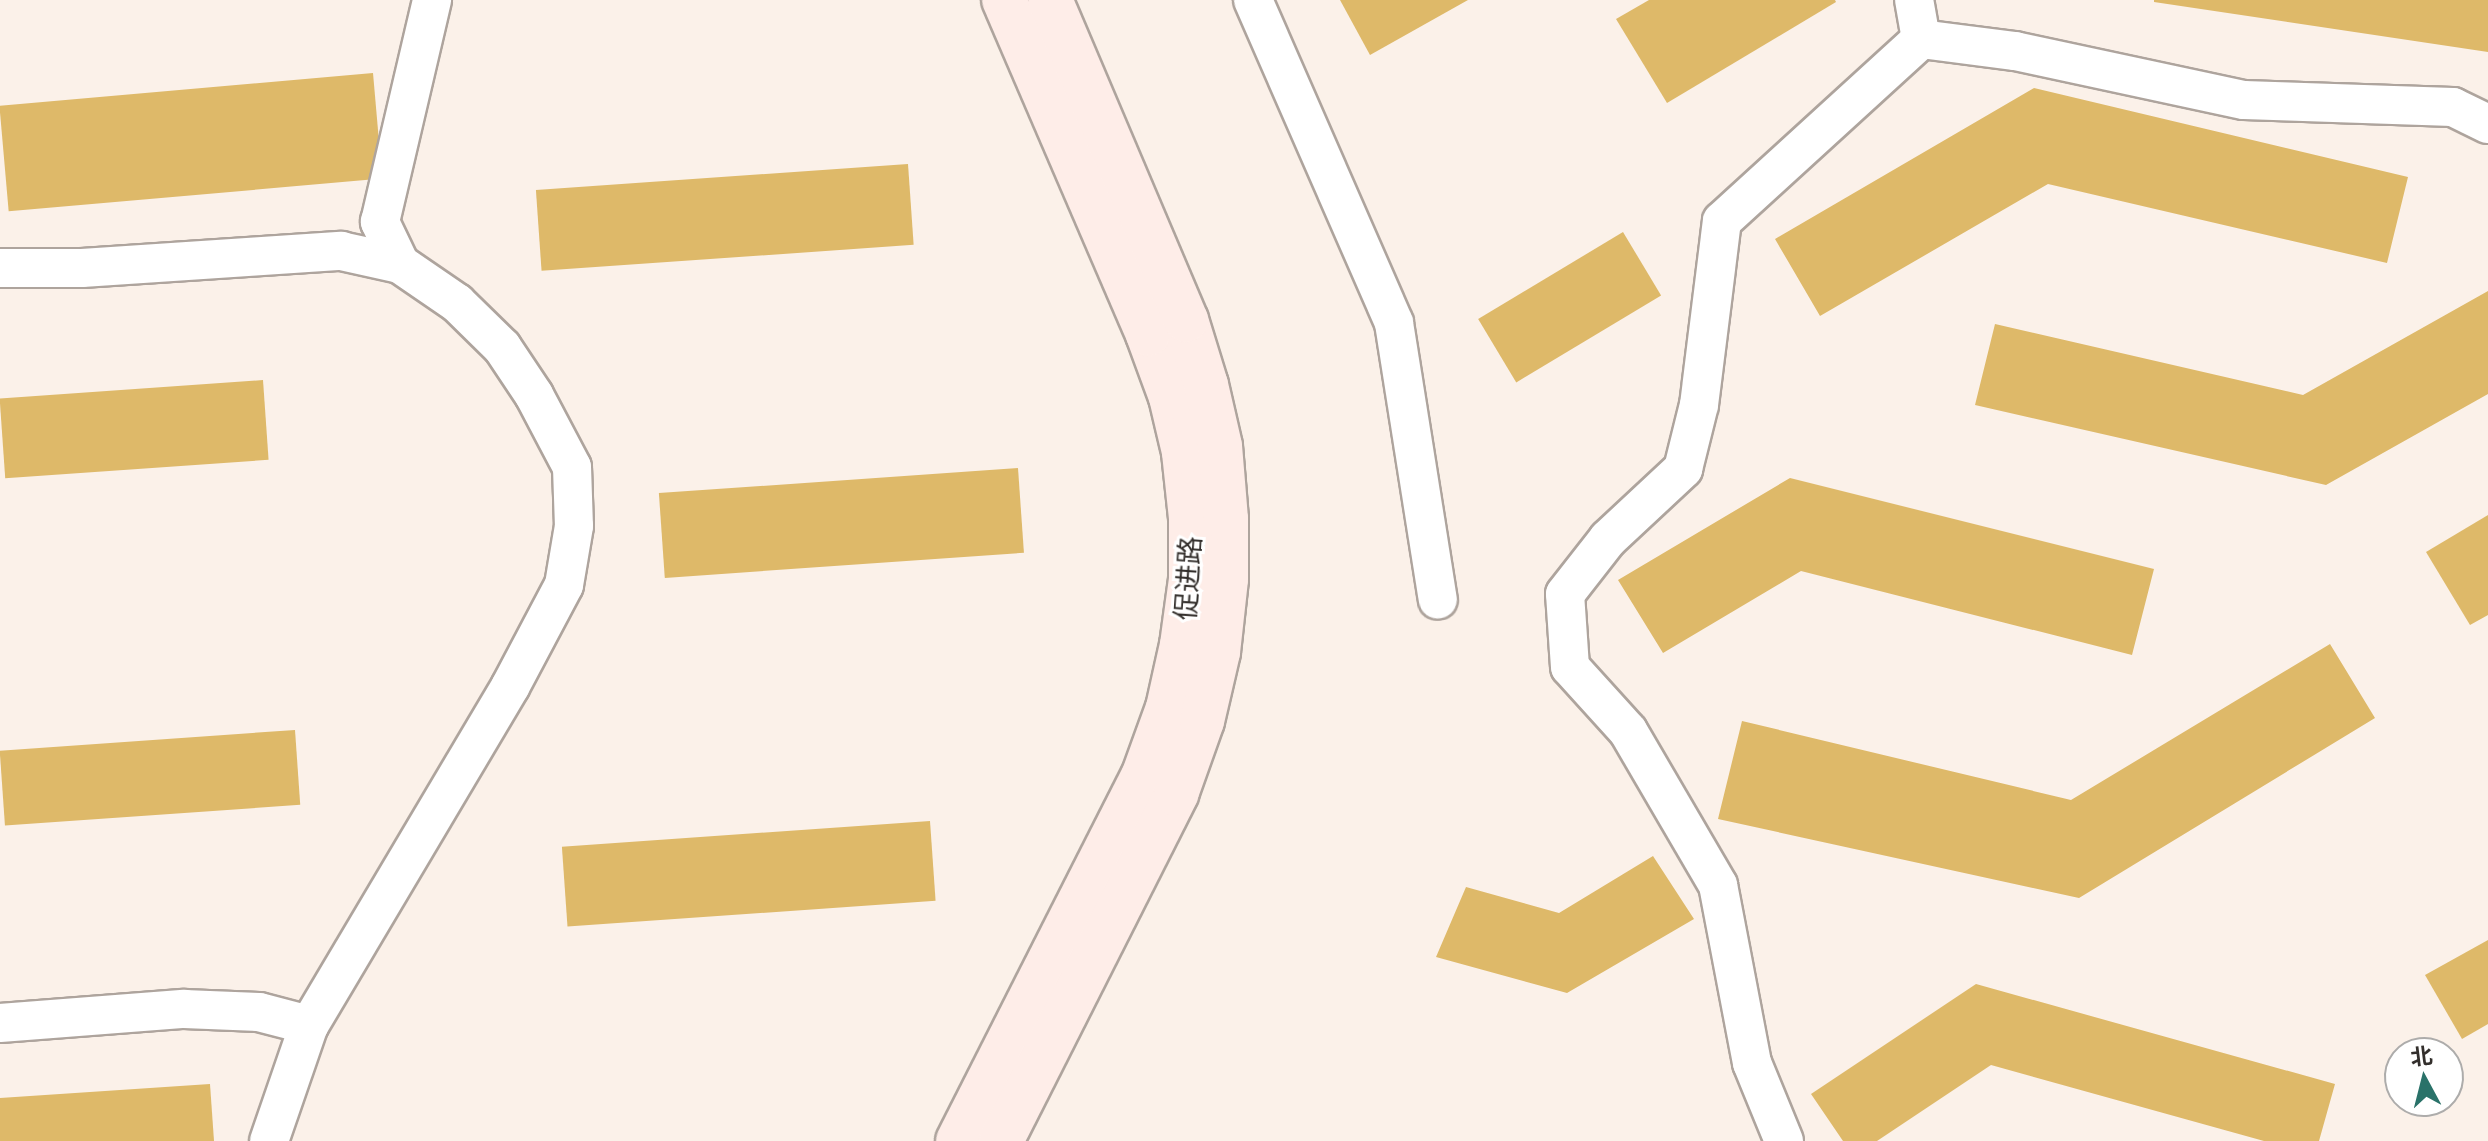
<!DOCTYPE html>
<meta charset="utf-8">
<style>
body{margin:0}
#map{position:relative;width:2488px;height:1141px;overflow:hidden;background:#fbf1e9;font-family:"Open Sans","Noto Sans SC",sans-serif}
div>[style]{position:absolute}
.building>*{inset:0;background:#deb969;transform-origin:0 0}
.roads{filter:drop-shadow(2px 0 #aea49d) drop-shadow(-2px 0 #aea49d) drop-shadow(0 2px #aea49d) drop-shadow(0 -2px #aea49d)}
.street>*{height:38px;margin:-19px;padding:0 19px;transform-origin:19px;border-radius:19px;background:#fff}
.secondary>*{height:44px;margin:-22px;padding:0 22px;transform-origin:22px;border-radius:22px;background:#feede8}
span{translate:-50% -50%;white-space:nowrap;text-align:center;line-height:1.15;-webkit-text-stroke:6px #fff;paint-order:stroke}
.street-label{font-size:28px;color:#332f2c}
.north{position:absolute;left:2384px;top:1037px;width:80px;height:80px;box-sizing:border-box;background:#fff;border:2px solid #adacab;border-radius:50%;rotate:353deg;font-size:22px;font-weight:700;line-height:32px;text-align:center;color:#332f2c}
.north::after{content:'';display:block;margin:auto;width:28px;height:36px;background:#2a7269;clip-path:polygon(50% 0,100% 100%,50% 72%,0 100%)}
</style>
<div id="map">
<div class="building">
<div style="clip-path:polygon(1340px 0,1468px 0,1370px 55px)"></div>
<div style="clip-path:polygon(1649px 0,1835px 0,1836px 2px,1667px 103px,1616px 19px)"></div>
<div style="clip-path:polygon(2154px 0,2488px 0,2488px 52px,2154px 2px)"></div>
<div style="left:373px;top:73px;width:106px;height:375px;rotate:85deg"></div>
<div style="clip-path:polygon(2034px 88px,2408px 177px,2387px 263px,2048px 184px,1820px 316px,1775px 239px)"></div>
<div style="left:908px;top:164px;width:81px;height:373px;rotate:86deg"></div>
<div style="left:1623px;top:232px;width:74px;height:169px;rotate:59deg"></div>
<div style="clip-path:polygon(2488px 291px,2488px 394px,2326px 485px,1975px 405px,1995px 324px,2303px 395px)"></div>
<div style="left:263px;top:380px;width:80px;height:264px;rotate:86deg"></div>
<div style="left:1018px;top:468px;width:85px;height:360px;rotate:86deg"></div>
<div style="clip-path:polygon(1790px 478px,2154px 569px,2132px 655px,1801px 571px,1663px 653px,1618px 580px)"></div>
<div style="clip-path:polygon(2488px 515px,2488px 615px,2470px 625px,2426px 552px)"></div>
<div style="clip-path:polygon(2330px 644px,2375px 718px,2079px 898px,1718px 819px,1742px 721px,2071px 800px)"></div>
<div style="left:295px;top:730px;width:75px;height:296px;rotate:86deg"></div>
<div style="left:930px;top:821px;width:80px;height:369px;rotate:86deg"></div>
<div style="clip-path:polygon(1653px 856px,1694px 919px,1567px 993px,1436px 957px,1466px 887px,1559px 913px)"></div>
<div style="clip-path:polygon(2488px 940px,2488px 1024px,2462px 1039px,2425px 975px)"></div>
<div style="clip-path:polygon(1976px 984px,2335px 1084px,2319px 1141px,2264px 1141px,1991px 1065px,1877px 1141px,1843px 1141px,1811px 1094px)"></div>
<div style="clip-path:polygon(210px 1084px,214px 1141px,0 1141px,0 1098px)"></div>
</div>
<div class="roads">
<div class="street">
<div style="left:1253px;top:0;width:352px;rotate:66.4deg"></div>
<div style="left:1394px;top:323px;width:280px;rotate:81deg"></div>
<div style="left:1921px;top:39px;width:95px;rotate:7.3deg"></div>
<div style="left:2015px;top:51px;width:234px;rotate:12.1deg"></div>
<div style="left:2244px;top:100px;width:209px;rotate:1.9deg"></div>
<div style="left:2453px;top:107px;width:39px;rotate:26deg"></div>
<div style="left:400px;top:264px;width:47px;rotate:-115.5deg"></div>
<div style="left:380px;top:222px;width:228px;rotate:-76.8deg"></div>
<div style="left:0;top:268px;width:82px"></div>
<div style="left:82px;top:268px;width:260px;rotate:-3.8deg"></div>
<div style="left:341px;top:251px;width:60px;rotate:12.4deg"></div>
<div style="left:400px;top:264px;width:69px;rotate:34.4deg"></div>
<div style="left:457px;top:303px;width:63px;rotate:44.4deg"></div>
<div style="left:502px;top:347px;width:58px;rotate:56.3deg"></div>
<div style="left:534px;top:395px;width:81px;rotate:62.2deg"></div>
<div style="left:572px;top:467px;width:59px;rotate:88.1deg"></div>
<div style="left:574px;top:526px;width:60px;rotate:99.6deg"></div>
<div style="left:564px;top:585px;width:115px;rotate:117.9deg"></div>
<div style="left:510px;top:687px;width:393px;rotate:120.7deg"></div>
<div style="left:309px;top:1025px;width:123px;rotate:109deg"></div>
<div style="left:0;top:1023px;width:185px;rotate:-4.4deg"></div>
<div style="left:184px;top:1009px;width:75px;rotate:2.3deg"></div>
<div style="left:259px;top:1012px;width:52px;rotate:14.6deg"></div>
<div style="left:1784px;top:1141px;width:84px;rotate:-112.3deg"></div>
<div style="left:1752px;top:1063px;width:181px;rotate:-100.8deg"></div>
<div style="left:1718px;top:885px;width:178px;rotate:-120.3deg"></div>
<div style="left:1628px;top:731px;width:86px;rotate:-132.2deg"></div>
<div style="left:1570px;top:667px;width:73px;rotate:-93.9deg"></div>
<div style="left:1565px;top:594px;width:70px;rotate:-52deg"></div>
<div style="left:1608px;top:539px;width:103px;rotate:-43deg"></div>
<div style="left:1683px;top:469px;width:66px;rotate:-76deg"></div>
<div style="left:1699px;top:405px;width:185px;rotate:-82.9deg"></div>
<div style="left:1722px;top:221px;width:270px;rotate:-42.4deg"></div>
<div style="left:1921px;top:39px;width:40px;rotate:-100deg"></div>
</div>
<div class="secondary">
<div style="left:958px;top:1141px;width:408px;rotate:-63.1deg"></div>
<div style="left:1143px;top:777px;width:73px;rotate:-70.1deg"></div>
<div style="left:1168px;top:708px;width:65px;rotate:-77.5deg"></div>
<div style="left:1182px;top:645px;width:67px;rotate:-82.2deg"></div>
<div style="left:1191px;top:579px;width:61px;rotate:-90deg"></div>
<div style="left:1191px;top:518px;width:66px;rotate:-96.1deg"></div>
<div style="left:1184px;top:452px;width:57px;rotate:-103.3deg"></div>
<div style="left:1171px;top:397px;width:67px;rotate:-110.1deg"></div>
<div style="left:1148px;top:334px;width:364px;rotate:-113.3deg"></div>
<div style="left:1001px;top:1141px;width:389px;rotate:-63.2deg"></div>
<div style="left:1176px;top:794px;width:77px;rotate:-70.4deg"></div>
<div style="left:1202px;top:721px;width:71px;rotate:-76.9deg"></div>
<div style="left:1218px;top:652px;width:73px;rotate:-83.7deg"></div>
<div style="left:1226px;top:579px;width:60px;rotate:-90deg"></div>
<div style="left:1226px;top:519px;width:73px;rotate:-94.7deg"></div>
<div style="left:1220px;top:446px;width:63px;rotate:-102.9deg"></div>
<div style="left:1206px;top:385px;width:68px;rotate:-107.1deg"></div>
<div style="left:1186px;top:320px;width:348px;rotate:-113deg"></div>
</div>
</div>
<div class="street-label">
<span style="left:1187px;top:578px;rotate:-86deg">促进路</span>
</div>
<div class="north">北</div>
</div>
